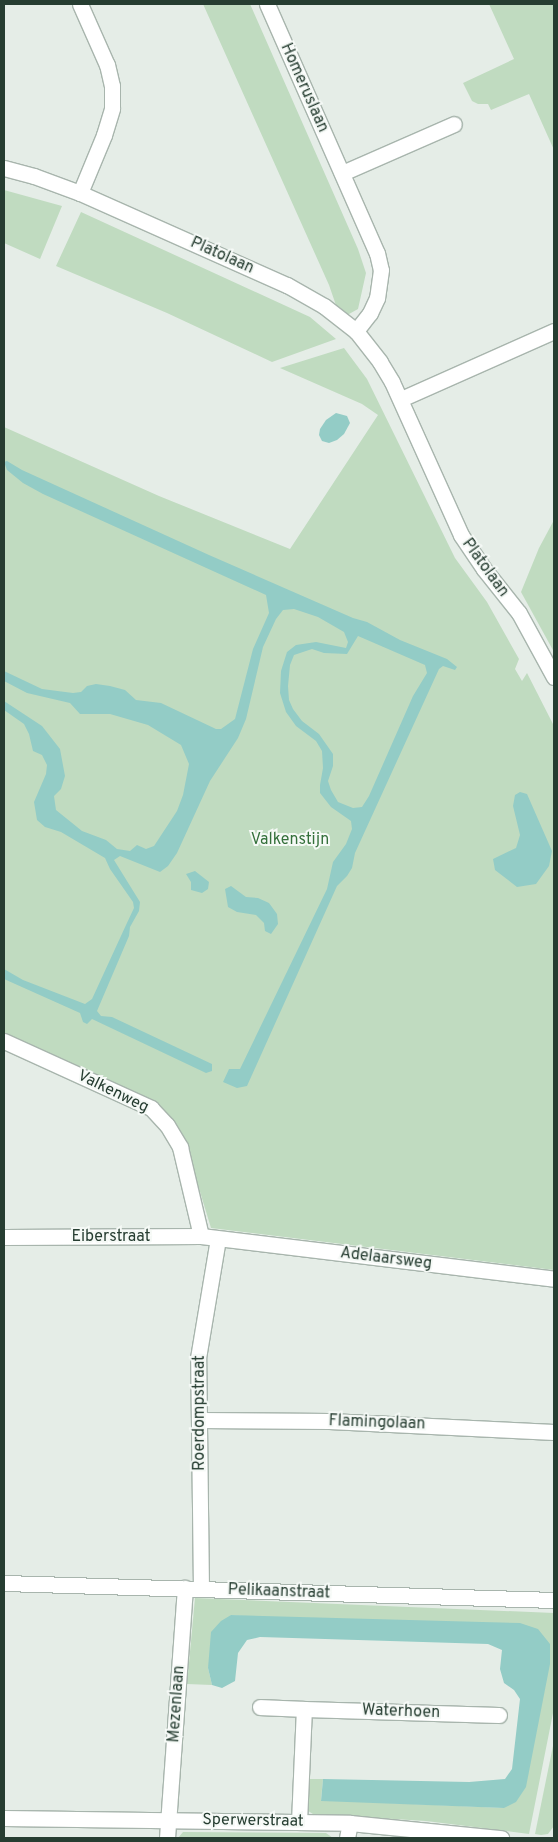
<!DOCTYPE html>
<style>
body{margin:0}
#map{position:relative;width:558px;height:1842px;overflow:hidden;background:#e5ede7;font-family:Overpass,sans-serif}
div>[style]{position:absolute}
.green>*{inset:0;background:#c0dbc0}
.water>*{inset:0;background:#93ccc6}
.roads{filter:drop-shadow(1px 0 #a8b5ad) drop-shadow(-1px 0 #a8b5ad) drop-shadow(0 1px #a8b5ad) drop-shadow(0 -1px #a8b5ad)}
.minor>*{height:15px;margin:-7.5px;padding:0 7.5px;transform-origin:7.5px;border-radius:7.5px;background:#fff}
span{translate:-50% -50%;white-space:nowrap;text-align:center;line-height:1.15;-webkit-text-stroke:4px #f5f9f6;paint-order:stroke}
.street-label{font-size:16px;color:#263d31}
.park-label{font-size:16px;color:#34703b}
.frame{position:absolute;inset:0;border:5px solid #263d31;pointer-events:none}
</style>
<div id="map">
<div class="green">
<div style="clip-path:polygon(203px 4px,250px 4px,358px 249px,366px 273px,358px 309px,349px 314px,339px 314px,329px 285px)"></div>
<div style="clip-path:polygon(489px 4px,554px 4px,554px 150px,529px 94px,491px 110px,488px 104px,478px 104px,472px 101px,463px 83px,514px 59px)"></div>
<div style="clip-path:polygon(4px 190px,62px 206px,40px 259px,4px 243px)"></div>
<div style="clip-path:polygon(81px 212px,310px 317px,336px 339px,272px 362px,167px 313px,56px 266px)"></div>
<div style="clip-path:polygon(344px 348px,367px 379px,455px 558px,487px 602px,519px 659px,515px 669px,522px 681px,527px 673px,554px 726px,554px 1270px,211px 1228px,188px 1152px,177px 1125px,156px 1103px,4px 1037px,4px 427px,159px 496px,290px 549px,378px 415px,362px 404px,280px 368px)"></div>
<div style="clip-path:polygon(554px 520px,554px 652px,521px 592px,539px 548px)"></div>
<div style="clip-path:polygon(195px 1598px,554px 1613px,554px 1708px,529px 1834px,426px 1821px,313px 1814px,305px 1809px,308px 1779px,323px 1779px,321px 1800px,504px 1808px,550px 1644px,231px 1615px,208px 1668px,212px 1685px,187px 1684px)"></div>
<div style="clip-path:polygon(554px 1741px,554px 1826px,548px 1834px,541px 1835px,535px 1834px)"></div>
<div style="clip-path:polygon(183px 1832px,326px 1833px,333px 1838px,178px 1838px)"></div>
</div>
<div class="water">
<div style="clip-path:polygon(336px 413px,347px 416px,350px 423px,344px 434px,337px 440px,329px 443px,322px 441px,319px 435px,320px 429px,326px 420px)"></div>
<div style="clip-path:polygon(evenodd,7px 461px,22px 470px,209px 555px,353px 618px,367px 622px,400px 640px,447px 659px,457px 667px,455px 670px,443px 666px,439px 669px,355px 853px,352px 868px,347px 876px,337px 886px,247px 1086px,237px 1088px,223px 1082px,229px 1069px,240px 1069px,327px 889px,333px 862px,346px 844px,352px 829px,351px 821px,331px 807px,320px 793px,320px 785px,323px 768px,322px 751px,316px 741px,296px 726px,286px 712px,280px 693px,281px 671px,287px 652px,296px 645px,316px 642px,346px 648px,348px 642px,344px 632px,318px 617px,294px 609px,283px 610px,276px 619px,263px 647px,246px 719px,238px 738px,210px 781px,177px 853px,168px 866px,160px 872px,120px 856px,114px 860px,140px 902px,139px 911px,130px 927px,129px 936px,97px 1011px,101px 1016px,112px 1017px,212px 1064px,212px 1071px,206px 1073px,92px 1019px,87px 1024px,83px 1022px,80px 1013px,4px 979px,4px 969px,23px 980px,85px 1004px,92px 999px,126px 925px,134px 908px,133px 902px,110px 869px,105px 858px,61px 832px,45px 827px,37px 820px,34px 802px,46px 774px,47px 765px,42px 755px,33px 751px,29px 734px,24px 724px,4px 710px,4px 701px,42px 726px,60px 749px,65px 776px,61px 789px,54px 796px,56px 810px,82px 831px,106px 840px,117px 849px,130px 851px,137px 845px,146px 849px,154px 846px,177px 811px,183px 795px,189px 764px,181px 745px,148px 725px,110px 714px,80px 714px,70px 703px,27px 693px,4px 681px,4px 671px,42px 689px,73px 693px,81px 692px,87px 686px,96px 684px,110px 686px,125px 690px,136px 700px,161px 703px,216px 729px,221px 729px,235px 719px,253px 649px,269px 613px,266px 595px,43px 494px,23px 483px,7px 470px,4px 462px,7px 461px,358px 636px,425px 665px,427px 673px,413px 696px,369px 796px,362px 807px,353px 808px,338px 802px,331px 790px,328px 781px,333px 766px,333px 754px,319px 734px,302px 721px,293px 709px,289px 700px,288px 686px,290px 665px,294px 655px,312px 649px,324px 653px,347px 654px,358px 636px)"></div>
<div style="clip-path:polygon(520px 792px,527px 794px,552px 851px,549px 866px,536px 884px,517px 887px,495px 870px,493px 859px,516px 848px,520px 835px,513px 806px,515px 795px)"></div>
<div style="clip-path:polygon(195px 871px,209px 882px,208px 889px,202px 893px,191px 890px,191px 882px,186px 874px)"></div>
<div style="clip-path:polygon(231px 886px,246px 897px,258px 898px,269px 903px,277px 914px,278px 924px,271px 934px,265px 931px,264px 923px,256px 915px,237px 912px,228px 907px,225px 889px)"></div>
<div style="clip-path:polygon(231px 1615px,520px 1623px,538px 1629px,550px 1644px,550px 1664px,526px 1787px,516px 1802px,504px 1808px,321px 1801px,323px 1779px,469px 1782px,505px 1779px,512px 1769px,520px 1699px,514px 1690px,504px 1683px,500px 1669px,502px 1650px,488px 1644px,260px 1637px,247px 1640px,238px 1653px,235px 1681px,222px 1688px,212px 1685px,208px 1668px,211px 1632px,221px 1621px)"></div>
</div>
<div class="roads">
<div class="minor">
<div style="left:267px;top:4px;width:272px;rotate:66.2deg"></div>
<div style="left:377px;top:253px;width:17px;rotate:77deg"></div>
<div style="left:381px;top:270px;width:28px;rotate:98deg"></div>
<div style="left:377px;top:298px;width:17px;rotate:115deg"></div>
<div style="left:370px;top:313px;width:23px;rotate:128deg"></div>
<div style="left:4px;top:168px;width:31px;rotate:15deg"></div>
<div style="left:34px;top:176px;width:49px;rotate:20.3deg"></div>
<div style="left:80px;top:193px;width:227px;rotate:24deg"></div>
<div style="left:287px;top:285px;width:43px;rotate:29.6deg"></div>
<div style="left:324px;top:306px;width:41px;rotate:38deg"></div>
<div style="left:356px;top:331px;width:39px;rotate:52deg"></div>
<div style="left:380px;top:362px;width:23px;rotate:59deg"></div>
<div style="left:392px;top:382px;width:168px;rotate:65.7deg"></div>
<div style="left:461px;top:535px;width:41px;rotate:55.9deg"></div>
<div style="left:484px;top:569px;width:56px;rotate:51.5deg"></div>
<div style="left:519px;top:613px;width:73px;rotate:61.3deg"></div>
<div style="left:342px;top:173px;width:122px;rotate:-23.6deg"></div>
<div style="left:80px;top:193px;width:63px;rotate:-67.5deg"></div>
<div style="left:104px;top:135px;width:28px;rotate:-73deg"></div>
<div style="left:112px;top:108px;width:22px;rotate:-90deg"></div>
<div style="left:112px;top:86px;width:22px;rotate:-103deg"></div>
<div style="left:107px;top:65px;width:67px;rotate:-113.9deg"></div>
<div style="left:401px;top:399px;width:167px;rotate:-24deg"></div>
<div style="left:4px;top:1041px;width:162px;rotate:24.5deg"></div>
<div style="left:151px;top:1108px;width:23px;rotate:47deg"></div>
<div style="left:167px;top:1125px;width:26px;rotate:59deg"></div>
<div style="left:180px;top:1147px;width:91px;rotate:76.7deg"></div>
<div style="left:4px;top:1237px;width:197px;rotate:-0.3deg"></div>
<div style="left:201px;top:1236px;width:356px;rotate:6.9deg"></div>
<div style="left:200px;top:1420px;width:129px;rotate:0.4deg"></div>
<div style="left:329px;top:1421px;width:225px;rotate:2.8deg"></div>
<div style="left:4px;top:1583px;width:550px;rotate:1.77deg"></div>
<div style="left:201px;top:1589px;width:231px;rotate:-90.7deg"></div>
<div style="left:198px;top:1358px;width:121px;rotate:-80.5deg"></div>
<div style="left:260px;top:1707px;width:44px;rotate:2.6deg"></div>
<div style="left:4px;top:1818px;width:346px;rotate:0.8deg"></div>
<div style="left:350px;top:1823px;width:152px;rotate:5.7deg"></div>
<div style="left:299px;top:1822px;width:113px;rotate:-87.5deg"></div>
<div style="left:304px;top:1709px;width:195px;rotate:1.8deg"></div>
<div style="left:167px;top:1838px;width:251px;rotate:-85.9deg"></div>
<div style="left:347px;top:1838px;width:15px;rotate:-79deg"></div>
</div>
</div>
<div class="street-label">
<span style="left:304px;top:88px;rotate:66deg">Homeruslaan</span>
<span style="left:222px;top:256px;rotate:24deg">Platolaan</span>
<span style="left:485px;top:568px;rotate:54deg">Platolaan</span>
<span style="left:113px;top:1092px;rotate:26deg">Valkenweg</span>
<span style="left:111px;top:1237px">Eiberstraat</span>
<span style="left:386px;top:1259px;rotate:7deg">Adelaarsweg</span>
<span style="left:200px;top:1413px;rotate:-90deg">Roerdompstraat</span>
<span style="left:377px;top:1423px;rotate:2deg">Flamingolaan</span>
<span style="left:279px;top:1592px;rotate:2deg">Pelikaanstraat</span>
<span style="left:177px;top:1704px;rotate:-86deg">Mezenlaan</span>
<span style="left:401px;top:1712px;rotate:2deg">Waterhoen</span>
<span style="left:253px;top:1821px;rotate:1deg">Sperwerstraat</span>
</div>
<div class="park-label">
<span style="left:290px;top:840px">Valkenstijn</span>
</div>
<div class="frame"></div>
</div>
